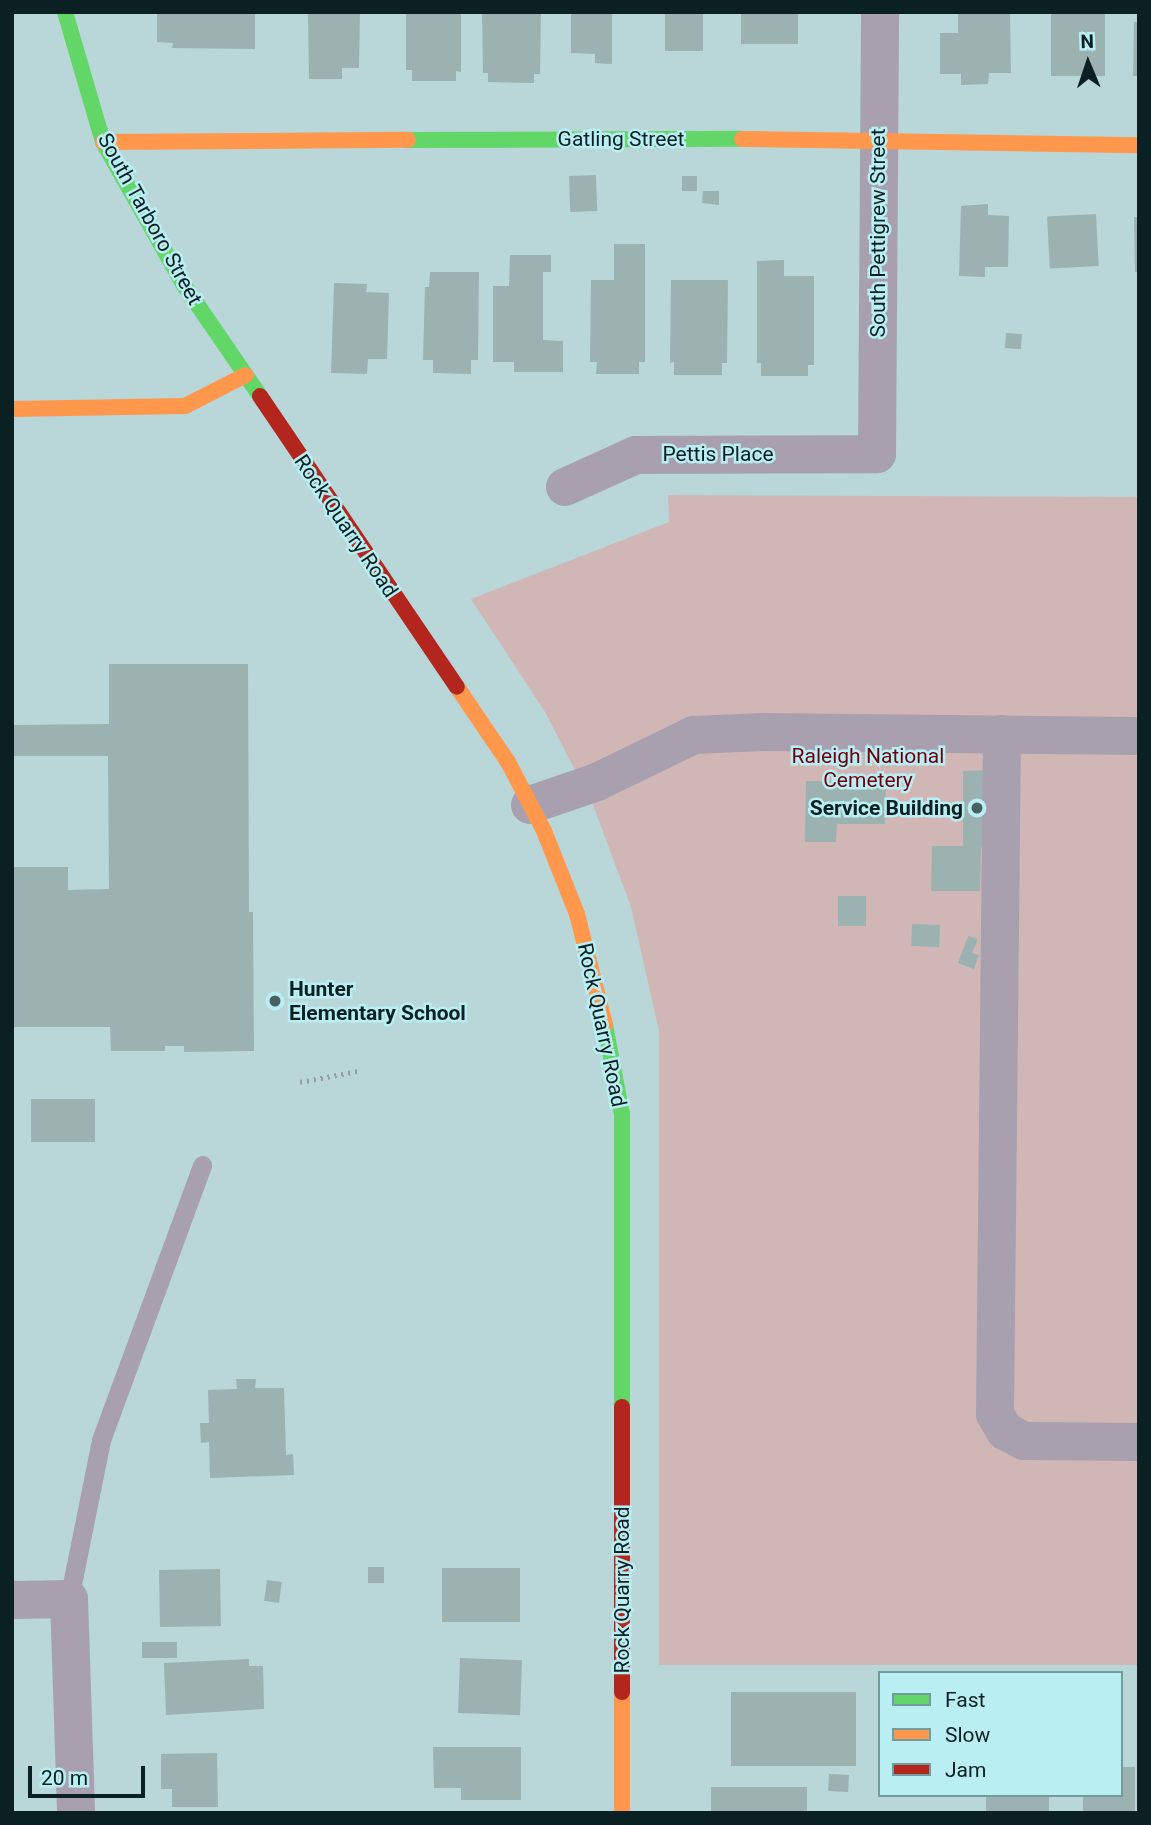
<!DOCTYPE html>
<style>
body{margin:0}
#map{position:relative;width:1151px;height:1825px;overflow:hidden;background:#b9d6d9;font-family:Roboto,sans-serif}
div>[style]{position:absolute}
.green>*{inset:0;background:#d0b7b6}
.building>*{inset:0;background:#9bb2b1;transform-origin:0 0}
.path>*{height:4.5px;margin-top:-2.25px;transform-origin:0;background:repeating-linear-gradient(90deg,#999aa3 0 2px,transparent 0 7px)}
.lane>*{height:19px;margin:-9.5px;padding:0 9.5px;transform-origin:9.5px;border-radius:9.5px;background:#a8a0ae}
.street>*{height:38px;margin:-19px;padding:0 19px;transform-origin:19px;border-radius:19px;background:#a8a0ae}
.fast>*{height:16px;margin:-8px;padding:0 8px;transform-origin:8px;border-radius:8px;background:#63d668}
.slow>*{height:16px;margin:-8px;padding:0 8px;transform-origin:8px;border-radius:8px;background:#ff974d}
.jam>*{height:16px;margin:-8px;padding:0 8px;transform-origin:8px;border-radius:8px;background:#b3261e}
.dots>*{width:19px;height:19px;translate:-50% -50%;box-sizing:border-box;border:4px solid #b9eef3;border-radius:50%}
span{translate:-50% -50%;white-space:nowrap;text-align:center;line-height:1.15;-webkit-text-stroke:5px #b9eef3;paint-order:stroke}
.street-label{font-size:21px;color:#0b2022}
.park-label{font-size:21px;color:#6f000f}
.poi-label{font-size:21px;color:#0b2022;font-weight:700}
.right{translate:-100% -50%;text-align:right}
.left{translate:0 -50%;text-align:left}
.frame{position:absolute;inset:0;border:14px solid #0b2022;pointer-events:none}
.legend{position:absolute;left:878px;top:1671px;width:245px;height:126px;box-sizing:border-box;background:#b9eef3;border:2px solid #739c9f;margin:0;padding:9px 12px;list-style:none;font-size:21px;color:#0b2022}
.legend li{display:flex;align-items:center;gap:14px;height:35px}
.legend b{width:35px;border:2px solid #739c9f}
.north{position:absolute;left:1053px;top:28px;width:70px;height:70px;-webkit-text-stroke:5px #b9eef3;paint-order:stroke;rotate:358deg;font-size:19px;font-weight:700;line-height:28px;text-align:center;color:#0b2022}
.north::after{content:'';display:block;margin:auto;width:24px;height:32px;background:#0b2022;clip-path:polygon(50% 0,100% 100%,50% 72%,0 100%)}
.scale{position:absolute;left:28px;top:1766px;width:117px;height:32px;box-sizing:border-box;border:4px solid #0b2022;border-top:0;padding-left:9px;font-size:21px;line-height:24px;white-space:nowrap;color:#0b2022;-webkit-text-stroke:5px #b9eef3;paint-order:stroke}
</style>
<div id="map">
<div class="green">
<div style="clip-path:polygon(668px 495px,1139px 497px,1139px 1665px,659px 1665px,659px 1031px,631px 907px,593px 805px,545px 712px,471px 599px,669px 522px)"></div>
</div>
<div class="building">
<div style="clip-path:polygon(157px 12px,255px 12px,255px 49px,172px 48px,173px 43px,157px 42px)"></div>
<div style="clip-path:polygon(308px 12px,360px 12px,359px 68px,342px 68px,342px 79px,309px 79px)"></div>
<div style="clip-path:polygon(406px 12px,461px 12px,461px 72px,456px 71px,456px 81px,412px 81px,412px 70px,406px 70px)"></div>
<div style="clip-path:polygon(482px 12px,541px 12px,540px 74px,534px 74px,534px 83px,488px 82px,488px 73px,483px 73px)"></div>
<div style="clip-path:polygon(571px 12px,612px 12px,612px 64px,595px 63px,595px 54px,571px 53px)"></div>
<div style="left:665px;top:12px;width:38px;height:39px"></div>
<div style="left:741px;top:12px;width:57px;height:32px"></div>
<div style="clip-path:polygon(1010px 12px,1011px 73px,989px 73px,988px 84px,961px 85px,961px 74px,940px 74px,940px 33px,958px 33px,958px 13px)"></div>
<div style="left:1051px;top:12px;width:54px;height:64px"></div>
<div style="clip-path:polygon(1134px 22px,1139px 22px,1139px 76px,1133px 76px)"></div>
<div style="left:596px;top:175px;width:36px;height:27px;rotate:88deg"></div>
<div style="left:682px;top:176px;width:15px;height:15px"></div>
<div style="clip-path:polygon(703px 191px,719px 191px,719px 205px,702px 203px)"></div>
<div style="clip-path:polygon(988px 204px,988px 215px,1009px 216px,1008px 267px,985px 267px,985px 277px,959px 276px,961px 206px)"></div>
<div style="left:1096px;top:214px;width:52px;height:49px;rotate:87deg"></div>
<div style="clip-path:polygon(1134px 217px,1139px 217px,1139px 272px,1135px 272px)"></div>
<div style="clip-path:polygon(614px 244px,645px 244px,645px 362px,639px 362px,639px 374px,596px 374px,597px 362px,590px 362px,591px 280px,614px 280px)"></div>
<div style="clip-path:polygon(510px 255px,551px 255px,551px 272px,543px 272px,543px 340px,563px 341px,563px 372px,514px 372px,514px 362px,493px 362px,493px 286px,509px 286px)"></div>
<div style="clip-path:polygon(784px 260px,784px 276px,814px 276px,814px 365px,808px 365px,808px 376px,761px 376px,761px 363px,757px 363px,757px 261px)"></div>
<div style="clip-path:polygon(430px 272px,479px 272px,478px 360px,471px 360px,471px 374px,433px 373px,433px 360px,423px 360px,425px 287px,429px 287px)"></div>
<div style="clip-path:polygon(671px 280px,728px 280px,727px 363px,722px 363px,722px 375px,674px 375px,674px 362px,670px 363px)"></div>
<div style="clip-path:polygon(334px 283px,367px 284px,366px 292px,389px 293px,387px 359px,368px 359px,367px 374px,331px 373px)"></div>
<div style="left:1006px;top:333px;width:16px;height:15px;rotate:4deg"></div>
<div style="clip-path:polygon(109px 664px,248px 664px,249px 912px,253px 912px,254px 1051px,184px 1052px,184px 1046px,165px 1046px,165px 1051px,111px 1051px,110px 1027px,12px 1027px,12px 867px,68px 867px,68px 890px,109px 889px,108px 756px,12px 756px,12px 725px,109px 724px)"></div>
<div style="clip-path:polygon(991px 770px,991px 848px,981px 847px,980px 891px,931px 891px,932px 846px,963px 846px,963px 771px)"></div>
<div style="clip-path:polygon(806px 781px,886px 782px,885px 824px,837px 824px,836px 842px,805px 842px)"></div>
<div style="left:838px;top:896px;width:28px;height:30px"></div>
<div style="left:912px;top:924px;width:28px;height:22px;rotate:2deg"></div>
<div style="clip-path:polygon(968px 936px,978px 939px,972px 953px,979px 955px,974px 969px,958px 963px)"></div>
<div style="left:95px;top:1099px;width:43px;height:64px;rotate:90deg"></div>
<div style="clip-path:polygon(236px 1379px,256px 1379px,255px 1388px,284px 1388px,286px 1455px,293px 1454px,294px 1475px,210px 1478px,209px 1442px,201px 1443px,200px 1423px,209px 1423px,208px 1390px,237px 1389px)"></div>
<div style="left:384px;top:1567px;width:16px;height:16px;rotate:90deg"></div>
<div style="left:442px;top:1568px;width:78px;height:54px"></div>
<div style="left:220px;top:1569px;width:57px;height:61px;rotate:89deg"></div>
<div style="left:267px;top:1580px;width:15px;height:21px;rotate:8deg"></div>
<div style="left:177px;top:1642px;width:16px;height:35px;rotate:90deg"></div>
<div style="left:460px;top:1658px;width:62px;height:55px;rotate:2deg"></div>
<div style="clip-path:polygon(249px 1659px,249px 1666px,263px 1666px,264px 1709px,166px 1715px,164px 1663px)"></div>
<div style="left:731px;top:1692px;width:125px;height:74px"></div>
<div style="clip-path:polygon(433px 1747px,521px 1747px,521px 1800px,461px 1800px,461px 1788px,434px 1788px)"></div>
<div style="clip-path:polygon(217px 1753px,218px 1807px,172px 1807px,172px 1789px,161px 1789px,161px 1754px)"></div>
<div style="clip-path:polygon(1121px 1767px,1135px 1767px,1135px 1813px,1083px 1813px,1083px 1795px,1121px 1795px)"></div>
<div style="left:829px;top:1774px;width:20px;height:17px;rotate:3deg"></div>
<div style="left:711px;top:1787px;width:96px;height:26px"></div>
<div style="left:986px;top:1795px;width:63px;height:18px"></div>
</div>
<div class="path">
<div style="left:300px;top:1082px;width:59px;rotate:-10.7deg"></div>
</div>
<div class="lane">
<div style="left:69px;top:1599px;width:162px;rotate:-78.6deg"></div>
<div style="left:101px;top:1440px;width:293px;rotate:-69.8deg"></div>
</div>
<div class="street">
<div style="left:565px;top:487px;width:78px;rotate:-24.3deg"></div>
<div style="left:636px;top:455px;width:241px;rotate:-0.2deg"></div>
<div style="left:877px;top:454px;width:442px;rotate:-89.6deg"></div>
<div style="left:1002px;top:734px;width:680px;rotate:90.59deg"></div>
<div style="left:995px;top:1414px;width:20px;rotate:60deg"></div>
<div style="left:1005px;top:1431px;width:21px;rotate:28deg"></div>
<div style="left:1024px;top:1441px;width:115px;rotate:0.5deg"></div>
<div style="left:530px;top:805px;width:71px;rotate:-18.9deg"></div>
<div style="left:597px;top:782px;width:108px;rotate:-25.9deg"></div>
<div style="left:694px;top:735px;width:69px;rotate:-2.5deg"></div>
<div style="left:763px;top:732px;width:376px;rotate:0.6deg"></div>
<div style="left:12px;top:1600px;width:57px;rotate:-1deg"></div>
<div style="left:69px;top:1599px;width:214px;rotate:88.1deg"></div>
</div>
<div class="fast">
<div style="left:65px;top:12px;width:135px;rotate:73.7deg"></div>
<div style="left:103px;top:142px;width:164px;rotate:60.5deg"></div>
<div style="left:184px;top:285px;width:135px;rotate:55.6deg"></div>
<div style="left:408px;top:140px;width:334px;rotate:-0.2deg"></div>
<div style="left:605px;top:1025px;width:91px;rotate:79.2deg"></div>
<div style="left:622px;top:1114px;width:293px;rotate:90deg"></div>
</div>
<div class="slow">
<div style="left:742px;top:139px;width:397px;rotate:0.9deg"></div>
<div style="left:103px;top:142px;width:305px;rotate:-0.4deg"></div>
<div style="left:12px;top:409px;width:173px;rotate:-1deg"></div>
<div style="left:185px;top:406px;width:68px;rotate:-26.9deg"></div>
<div style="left:457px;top:687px;width:91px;rotate:55.8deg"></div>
<div style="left:508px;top:762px;width:78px;rotate:62.4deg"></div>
<div style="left:544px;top:831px;width:89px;rotate:68.3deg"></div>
<div style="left:577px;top:914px;width:114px;rotate:75.8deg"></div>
<div style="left:622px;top:1692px;width:121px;rotate:90deg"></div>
</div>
<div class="jam">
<div style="left:260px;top:396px;width:351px;rotate:55.9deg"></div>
<div style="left:622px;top:1407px;width:285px;rotate:90deg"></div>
</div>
<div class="dots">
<div style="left:977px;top:808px;background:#486062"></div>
<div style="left:275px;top:1001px;background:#486062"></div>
</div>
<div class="street-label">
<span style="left:621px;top:139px">Gatling Street</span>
<span style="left:150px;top:219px;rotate:61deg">South Tarboro Street</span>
<span style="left:878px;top:233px;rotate:-90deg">South Pettigrew Street</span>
<span style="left:718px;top:454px">Pettis Place</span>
<span style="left:346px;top:526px;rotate:56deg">Rock Quarry Road</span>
<span style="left:602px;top:1025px;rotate:78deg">Rock Quarry Road</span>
<span style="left:622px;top:1590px;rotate:-90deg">Rock Quarry Road</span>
</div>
<div class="park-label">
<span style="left:868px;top:768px">Raleigh National<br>Cemetery</span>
</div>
<div class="poi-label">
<span class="right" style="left:963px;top:808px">Service Building</span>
<span class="left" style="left:289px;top:1001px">Hunter<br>Elementary School</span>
</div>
<div class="frame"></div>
<ul class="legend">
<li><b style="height:9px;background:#63d668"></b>Fast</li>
<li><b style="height:9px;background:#ff974d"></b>Slow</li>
<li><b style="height:9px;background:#b3261e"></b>Jam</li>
</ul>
<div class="north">N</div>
<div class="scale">20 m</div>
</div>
